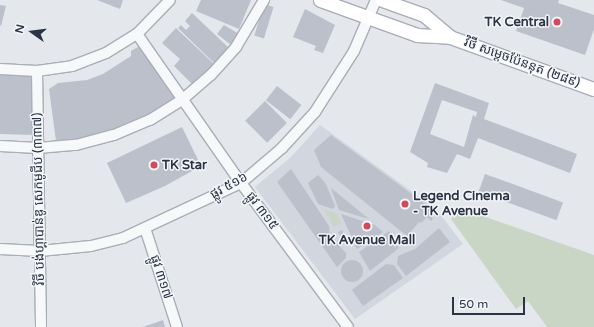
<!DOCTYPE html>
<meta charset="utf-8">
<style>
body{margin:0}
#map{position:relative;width:594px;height:327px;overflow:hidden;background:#e4e7ec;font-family:"Varela Round","Noto Sans Khmer",sans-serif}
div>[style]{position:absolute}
.built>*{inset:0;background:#d2d6de}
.green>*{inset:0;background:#c9d6c5}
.building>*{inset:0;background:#bbc0ca;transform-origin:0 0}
.round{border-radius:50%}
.roads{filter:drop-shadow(1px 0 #a9aeb7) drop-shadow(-1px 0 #a9aeb7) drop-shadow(0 1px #a9aeb7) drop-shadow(0 -1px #a9aeb7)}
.minor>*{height:10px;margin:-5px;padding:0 5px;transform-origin:5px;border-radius:5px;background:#f7f8fa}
.major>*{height:13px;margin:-6.5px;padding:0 6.5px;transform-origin:6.5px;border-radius:6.5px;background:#fff}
.dots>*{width:11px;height:11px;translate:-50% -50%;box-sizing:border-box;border:2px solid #f4f6f9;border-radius:50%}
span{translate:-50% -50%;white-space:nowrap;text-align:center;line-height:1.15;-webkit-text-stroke:3px #f4f6f9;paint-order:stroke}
.poi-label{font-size:13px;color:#2b3445;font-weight:700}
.right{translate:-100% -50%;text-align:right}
.left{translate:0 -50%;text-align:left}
.street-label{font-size:13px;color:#2b3445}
.north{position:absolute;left:12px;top:12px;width:40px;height:40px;-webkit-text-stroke:3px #f4f6f9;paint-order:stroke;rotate:284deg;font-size:11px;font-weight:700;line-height:16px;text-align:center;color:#2b3445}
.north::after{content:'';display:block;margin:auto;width:14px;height:18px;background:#2b3445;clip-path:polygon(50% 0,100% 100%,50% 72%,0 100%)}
.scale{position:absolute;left:452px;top:297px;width:73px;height:18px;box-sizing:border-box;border:2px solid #2b3445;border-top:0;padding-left:5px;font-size:12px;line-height:14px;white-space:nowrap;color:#2b3445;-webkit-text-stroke:3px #f4f6f9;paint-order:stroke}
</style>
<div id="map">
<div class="built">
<div style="clip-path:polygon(320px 125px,436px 209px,463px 244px,355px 319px,255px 187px,291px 157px)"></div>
</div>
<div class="green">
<div style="clip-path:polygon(460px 208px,594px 255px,594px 327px,547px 327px,528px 301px,516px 309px,451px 219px)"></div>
<div style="clip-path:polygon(324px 209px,337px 214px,341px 223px,334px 227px)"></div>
</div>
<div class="building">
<div style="clip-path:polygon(97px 0,123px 0,120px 9px)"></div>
<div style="clip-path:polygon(201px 0,251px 0,239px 29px,196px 11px)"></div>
<div style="clip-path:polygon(501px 0,559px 0,558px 3px,594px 15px,594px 29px,585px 55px,516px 31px,524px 8px)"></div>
<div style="left:264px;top:4px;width:10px;height:33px;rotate:17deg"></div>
<div style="clip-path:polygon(0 5px,6px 6px,1px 26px,0 25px)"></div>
<div style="clip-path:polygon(305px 9px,335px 25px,323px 53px,314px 50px,316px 46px,293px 37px)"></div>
<div style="clip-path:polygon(192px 13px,229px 48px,215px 64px,178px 28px,181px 25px,186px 30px,190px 26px,185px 21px)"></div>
<div style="clip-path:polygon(224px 25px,239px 34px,231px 45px,217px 34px)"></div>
<div style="clip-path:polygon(176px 28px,216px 66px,196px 88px,174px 66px,180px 59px,162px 43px)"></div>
<div style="clip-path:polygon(143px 44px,177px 102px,113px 134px,56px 141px,49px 89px,58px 83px,87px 80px,103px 74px,131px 56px,131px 51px)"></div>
<div style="clip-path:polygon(0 75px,32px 76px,32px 81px,36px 82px,33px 135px,0 134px)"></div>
<div style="clip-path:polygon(evenodd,435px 83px,489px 103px,484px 119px,577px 154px,570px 173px,478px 138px,470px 159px,457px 154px,447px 173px,427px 167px,428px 163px,410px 152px,435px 83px,442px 100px,477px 112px,476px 117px,473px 115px,464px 147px,430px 134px,442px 100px)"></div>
<div style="left:277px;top:86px;width:31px;height:18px;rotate:38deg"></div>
<div style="left:265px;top:101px;width:31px;height:28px;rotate:45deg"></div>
<div style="clip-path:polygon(182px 127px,201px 166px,165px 186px,126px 203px,107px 163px)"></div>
<div style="clip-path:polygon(331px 135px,435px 211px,431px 215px,433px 219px,431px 221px,427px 217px,421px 223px,419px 222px,407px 236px,321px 167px,314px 150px)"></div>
<div style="clip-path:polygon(291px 169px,329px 226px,330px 236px,346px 253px,346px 258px,337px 267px,277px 182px)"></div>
<div style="left:485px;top:174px;width:83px;height:19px;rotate:20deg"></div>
<div style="clip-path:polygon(318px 175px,326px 184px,335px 206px,333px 209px,318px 204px,308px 183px)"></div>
<div style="clip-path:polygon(331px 188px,369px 219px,339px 210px)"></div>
<div style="clip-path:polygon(341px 214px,375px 225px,383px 232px,357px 249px)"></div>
<div style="clip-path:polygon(439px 228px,450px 242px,406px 276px,397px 264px,398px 256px,415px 249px)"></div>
<div style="clip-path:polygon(342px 230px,348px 241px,345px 243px,338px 232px)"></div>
<div style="clip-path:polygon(389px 231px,399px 248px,370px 271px,359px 252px)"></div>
<div class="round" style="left:341px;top:260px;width:22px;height:22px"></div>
<div style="clip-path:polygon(386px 264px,394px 265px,403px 278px,363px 306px,352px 290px)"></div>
<div style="clip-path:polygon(163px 320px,165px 327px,143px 327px)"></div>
</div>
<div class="roads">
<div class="minor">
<div style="left:137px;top:34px;width:182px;rotate:55.1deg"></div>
<div style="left:241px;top:183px;width:179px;rotate:53.4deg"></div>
<div style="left:0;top:69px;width:37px;rotate:3deg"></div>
<div style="left:37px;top:71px;width:35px;rotate:-8deg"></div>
<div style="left:72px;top:66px;width:36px;rotate:-21deg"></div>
<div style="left:106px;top:53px;width:36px;rotate:-32deg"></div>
<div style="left:137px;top:34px;width:47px;rotate:-45.9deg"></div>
<div style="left:37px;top:71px;width:256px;rotate:89.1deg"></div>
<div style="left:0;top:146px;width:38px;rotate:3deg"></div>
<div style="left:38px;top:148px;width:38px;rotate:-5deg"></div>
<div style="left:76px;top:145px;width:39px;rotate:-15deg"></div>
<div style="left:114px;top:135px;width:39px;rotate:-23deg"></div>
<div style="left:150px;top:120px;width:39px;rotate:-32deg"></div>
<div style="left:183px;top:99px;width:37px;rotate:-41deg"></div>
<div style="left:211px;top:75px;width:38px;rotate:-48deg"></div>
<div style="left:236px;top:47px;width:55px;rotate:-59.2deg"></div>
<div style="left:145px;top:228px;width:104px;rotate:72.1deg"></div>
<div style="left:0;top:249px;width:40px;rotate:2.9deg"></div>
<div style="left:40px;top:251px;width:51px;rotate:-5.6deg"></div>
<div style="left:91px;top:246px;width:33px;rotate:-14deg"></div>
<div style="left:123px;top:238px;width:130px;rotate:-25deg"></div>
<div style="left:241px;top:183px;width:54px;rotate:-40.5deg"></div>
<div style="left:282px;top:148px;width:49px;rotate:-47.5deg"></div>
<div style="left:315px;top:112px;width:72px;rotate:-57.4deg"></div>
<div style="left:354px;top:51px;width:56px;rotate:-66.7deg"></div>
</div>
<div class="major">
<div style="left:320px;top:0;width:103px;rotate:19.8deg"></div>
<div style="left:417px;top:35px;width:33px;rotate:3deg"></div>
<div style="left:450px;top:37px;width:153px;rotate:19.9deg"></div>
<div style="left:382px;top:0;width:45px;rotate:19.7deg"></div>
<div style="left:424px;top:15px;width:34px;rotate:40deg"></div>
</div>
</div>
<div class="dots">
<div style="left:557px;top:22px;background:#d1495b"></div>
<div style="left:154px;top:165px;background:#d1495b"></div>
<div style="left:405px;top:204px;background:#d1495b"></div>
<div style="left:367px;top:226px;background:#d1495b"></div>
</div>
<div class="poi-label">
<span class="right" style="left:549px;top:22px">TK Central</span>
<span class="left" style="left:162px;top:165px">TK Star</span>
<span class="left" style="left:413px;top:204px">Legend Cinema<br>- TK Avenue</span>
<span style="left:367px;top:240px">TK Avenue Mall</span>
</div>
<div class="street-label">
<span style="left:522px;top:63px;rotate:20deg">វិថី សម្តេចប៉ែននុត (២៨៩)</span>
<span style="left:229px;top:186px;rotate:-29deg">ផ្លូវ ៥១៦</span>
<span style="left:39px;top:199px;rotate:-91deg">វិថី បង់ហ្គាបាន់ឌូ សេកមូជីប (៣៣៧)</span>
<span style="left:262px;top:211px;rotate:53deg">ផ្លូវ ៣១៥</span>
<span style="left:161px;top:277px;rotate:72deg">ផ្លូវ ៣១៧</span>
</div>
<div class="north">N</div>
<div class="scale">50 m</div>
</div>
